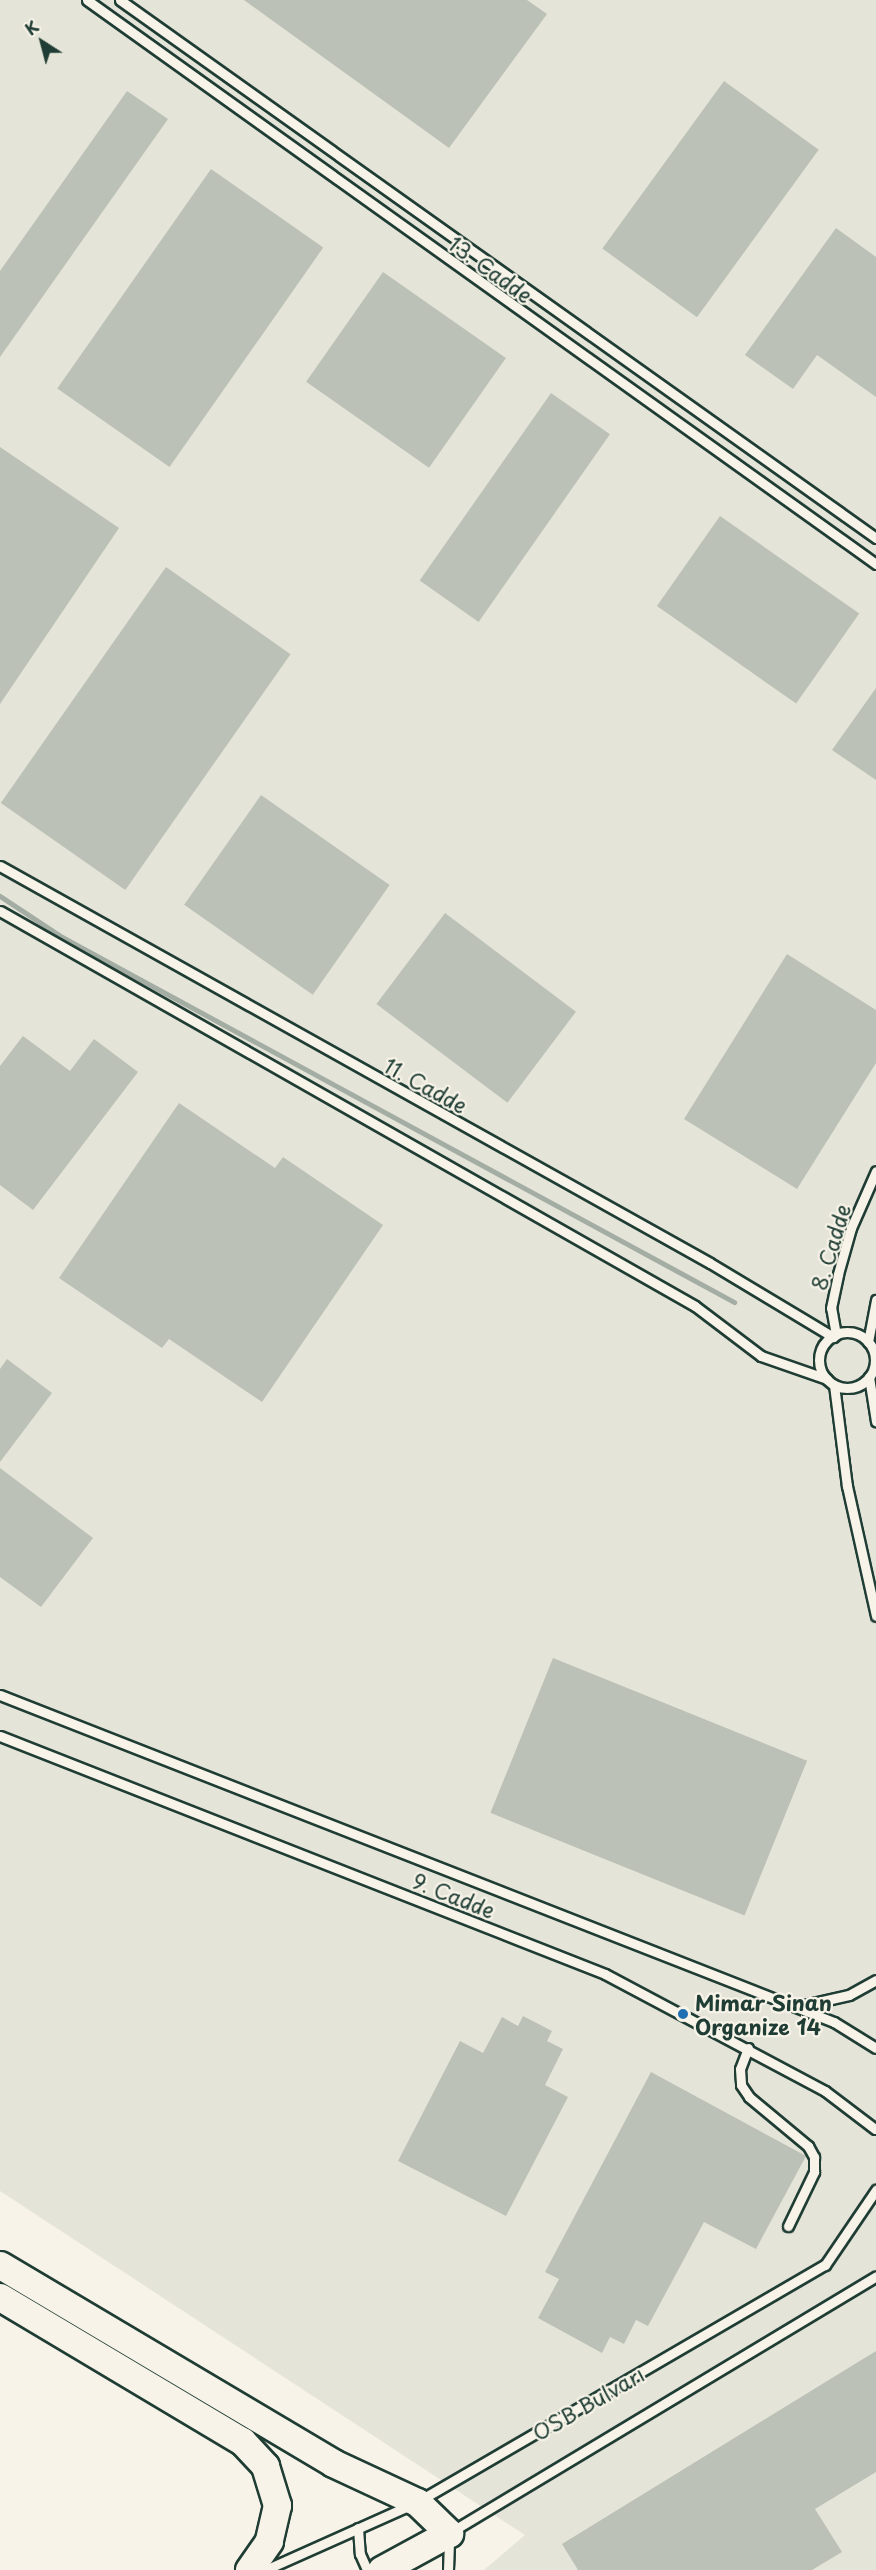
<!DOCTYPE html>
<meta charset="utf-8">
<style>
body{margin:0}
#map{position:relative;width:876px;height:2570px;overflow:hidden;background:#f7f3e8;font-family:"Playpen Sans",sans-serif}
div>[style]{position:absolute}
.built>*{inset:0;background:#e5e4d9}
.stream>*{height:5px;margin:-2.5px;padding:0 2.5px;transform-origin:2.5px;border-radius:2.5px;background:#a4ada3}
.building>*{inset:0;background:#bbc1b6;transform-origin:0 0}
.roads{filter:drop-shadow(2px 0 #1f3d34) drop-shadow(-2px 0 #1f3d34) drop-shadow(0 2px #1f3d34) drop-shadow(0 -2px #1f3d34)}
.lane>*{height:9px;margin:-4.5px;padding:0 4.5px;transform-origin:4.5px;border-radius:4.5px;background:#f7f3e8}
.lane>.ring{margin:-4.5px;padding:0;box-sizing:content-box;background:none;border:9px solid #f7f3e8;border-radius:50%}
.secondary>*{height:27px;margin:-13.5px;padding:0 13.5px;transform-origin:13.5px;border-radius:13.5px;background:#f7f3e8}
.dots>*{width:16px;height:16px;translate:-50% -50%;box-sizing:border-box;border:3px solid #f7f3e8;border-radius:50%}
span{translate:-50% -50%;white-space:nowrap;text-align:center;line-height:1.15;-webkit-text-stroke:4.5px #f7f3e8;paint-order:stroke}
.street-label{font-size:21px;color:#1f3d34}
.poi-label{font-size:21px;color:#1f3d34;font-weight:700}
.left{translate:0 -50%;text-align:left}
.north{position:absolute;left:12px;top:12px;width:60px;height:60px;-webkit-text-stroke:4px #f7f3e8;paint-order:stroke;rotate:324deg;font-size:16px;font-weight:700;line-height:24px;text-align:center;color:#1f3d34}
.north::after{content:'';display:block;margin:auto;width:21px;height:27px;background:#1f3d34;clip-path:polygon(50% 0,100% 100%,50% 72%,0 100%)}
</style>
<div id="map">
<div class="built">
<div style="clip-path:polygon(0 0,876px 0,876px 2570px,484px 2570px,525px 2535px,0 2191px)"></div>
</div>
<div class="stream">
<div style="left:0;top:896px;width:74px;rotate:33.5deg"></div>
<div style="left:62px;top:937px;width:765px;rotate:28.51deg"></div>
</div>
<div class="building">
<div style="clip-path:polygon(244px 0,527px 0,547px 14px,449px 148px)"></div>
<div style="left:724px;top:81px;width:117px;height:207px;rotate:36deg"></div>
<div style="clip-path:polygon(127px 91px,168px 119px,0 357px,0 271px)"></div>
<div style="left:211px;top:169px;width:137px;height:268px;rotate:35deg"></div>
<div style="clip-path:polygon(836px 228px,876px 257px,876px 397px,817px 355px,793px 389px,745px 355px)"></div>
<div style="left:383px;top:272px;width:150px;height:134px;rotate:35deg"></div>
<div style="left:551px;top:393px;width:72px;height:229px;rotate:35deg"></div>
<div style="clip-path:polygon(0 447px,119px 528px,0 704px)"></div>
<div style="left:720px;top:516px;width:170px;height:110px;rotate:35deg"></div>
<div style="left:166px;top:567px;width:152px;height:288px;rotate:35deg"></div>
<div style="clip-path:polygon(876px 688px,876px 780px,832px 750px)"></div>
<div style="left:261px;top:795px;width:157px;height:134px;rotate:35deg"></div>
<div style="left:445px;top:913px;width:164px;height:114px;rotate:37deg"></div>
<div style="clip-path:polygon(787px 954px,876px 1010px,876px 1063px,797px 1189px,684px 1119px)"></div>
<div style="clip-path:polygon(23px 1036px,70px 1071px,94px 1039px,138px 1072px,33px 1210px,0 1185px,0 1066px)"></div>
<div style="clip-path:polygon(179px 1103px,275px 1168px,283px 1157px,383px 1225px,262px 1402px,169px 1339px,162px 1348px,59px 1278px)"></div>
<div style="clip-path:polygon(7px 1359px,52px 1393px,0 1462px,0 1369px)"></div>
<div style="clip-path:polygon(0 1468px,93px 1538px,41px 1607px,0 1577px)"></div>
<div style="left:553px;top:1658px;width:274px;height:167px;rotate:22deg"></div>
<div style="clip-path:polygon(523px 2016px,552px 2031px,547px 2041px,563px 2049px,545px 2085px,568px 2097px,506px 2216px,398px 2161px,460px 2041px,483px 2053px,502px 2017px,518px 2026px)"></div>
<div style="clip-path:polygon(651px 2072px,806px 2156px,756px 2249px,704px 2222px,648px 2326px,636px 2320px,624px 2344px,610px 2337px,602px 2353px,538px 2318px,559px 2279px,545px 2272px)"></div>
<div style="clip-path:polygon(876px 2351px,876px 2472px,815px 2509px,842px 2552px,812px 2570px,578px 2570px,562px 2544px)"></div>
</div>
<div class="roads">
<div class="lane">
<div style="left:87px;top:0;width:970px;rotate:35.56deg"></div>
<div style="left:120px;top:0;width:928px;rotate:35.44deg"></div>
<div style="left:0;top:866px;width:813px;rotate:29.21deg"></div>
<div style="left:710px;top:1263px;width:144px;rotate:31deg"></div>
<div style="left:0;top:911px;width:799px;rotate:29.61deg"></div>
<div style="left:695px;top:1306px;width:83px;rotate:37.1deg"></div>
<div style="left:761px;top:1356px;width:70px;rotate:19.2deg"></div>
<div class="ring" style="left:819px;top:1332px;width:47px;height:47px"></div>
<div style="left:836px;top:1335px;width:27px;rotate:-100deg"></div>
<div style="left:831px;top:1308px;width:35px;rotate:-78deg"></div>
<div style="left:838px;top:1274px;width:48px;rotate:-74.2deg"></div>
<div style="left:851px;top:1228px;width:62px;rotate:-66.3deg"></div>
<div style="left:868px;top:1342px;width:43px;rotate:-79.2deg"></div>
<div style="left:869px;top:1377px;width:45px;rotate:81deg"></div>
<div style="left:834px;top:1385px;width:102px;rotate:82.7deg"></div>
<div style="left:847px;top:1486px;width:133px;rotate:77.4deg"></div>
<div style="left:0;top:1695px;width:896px;rotate:21.41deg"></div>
<div style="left:834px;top:2022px;width:49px;rotate:31.8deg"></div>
<div style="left:0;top:1736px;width:650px;rotate:21.47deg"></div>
<div style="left:605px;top:1974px;width:249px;rotate:28deg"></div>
<div style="left:825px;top:2091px;width:63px;rotate:37.2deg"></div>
<div style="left:800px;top:2006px;width:50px;rotate:-12.7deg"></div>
<div style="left:849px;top:1995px;width:31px;rotate:-29deg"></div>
<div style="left:748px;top:2048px;width:22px;rotate:111deg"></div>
<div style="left:740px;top:2069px;width:16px;rotate:86deg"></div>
<div style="left:741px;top:2085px;width:14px;rotate:56deg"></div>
<div style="left:749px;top:2097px;width:77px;rotate:39.7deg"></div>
<div style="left:808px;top:2146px;width:13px;rotate:61deg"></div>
<div style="left:814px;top:2157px;width:15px;rotate:90deg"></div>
<div style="left:814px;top:2172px;width:60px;rotate:115.7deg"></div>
<div style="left:358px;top:2528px;width:26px;rotate:86deg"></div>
<div style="left:360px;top:2554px;width:17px;rotate:66deg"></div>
<div style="left:265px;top:2570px;width:167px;rotate:-24.1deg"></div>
<div style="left:417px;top:2502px;width:472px;rotate:-30.2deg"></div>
<div style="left:825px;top:2265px;width:91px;rotate:-55.8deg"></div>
<div style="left:448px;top:2570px;width:37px;rotate:-88deg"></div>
<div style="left:449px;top:2533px;width:498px;rotate:-31deg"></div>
</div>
<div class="secondary">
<div style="left:0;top:2265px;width:387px;rotate:30.7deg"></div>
<div style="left:333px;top:2463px;width:93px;rotate:24.9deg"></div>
<div style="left:417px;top:2502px;width:45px;rotate:44.1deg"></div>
<div style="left:449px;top:2533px;width:77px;rotate:151.4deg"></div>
<div style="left:0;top:2297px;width:282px;rotate:30.8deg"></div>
<div style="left:242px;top:2441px;width:34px;rotate:47deg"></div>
<div style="left:265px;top:2466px;width:41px;rotate:72.9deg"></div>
<div style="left:277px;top:2505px;width:37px;rotate:103deg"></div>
<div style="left:269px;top:2541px;width:35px;rotate:125deg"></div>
</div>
</div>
<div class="dots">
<div style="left:683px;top:2014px;background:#1f6fb2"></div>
</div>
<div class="street-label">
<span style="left:491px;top:269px;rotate:36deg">13. Cadde</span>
<span style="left:426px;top:1085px;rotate:29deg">11. Cadde</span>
<span style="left:830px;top:1247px;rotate:-73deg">8. Cadde</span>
<span style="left:454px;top:1895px;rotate:22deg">9. Cadde</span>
<span style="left:588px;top:2403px;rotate:-30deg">OSB Bulvarı</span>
</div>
<div class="poi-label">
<span class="left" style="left:695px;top:2014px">Mimar Sinan<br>Organize 14</span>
</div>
<div class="north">K</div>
</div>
